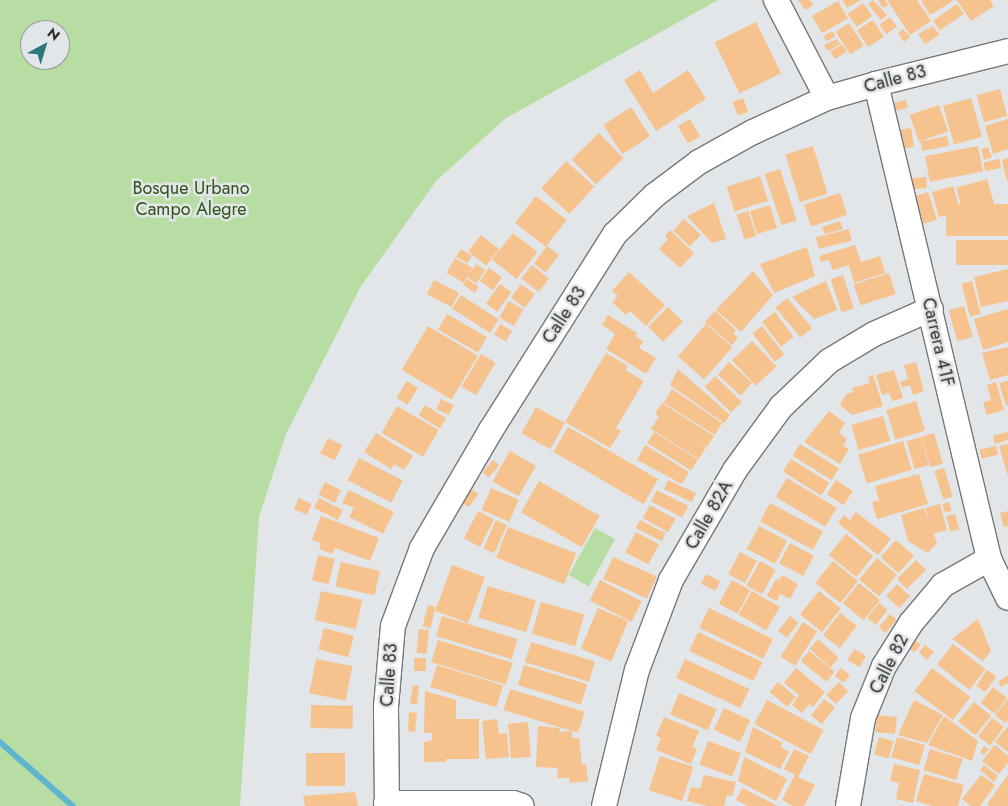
<!DOCTYPE html>
<style>
body{margin:0}
#map{position:relative;width:1008px;height:806px;overflow:hidden;background:#e2e6e8;font-family:Jost,sans-serif}
div>[style]{position:absolute}
.green>*{inset:0;background:#b7dda3;transform-origin:0 0}
.stream>*{height:5.5px;margin:-2.75px;padding:0 2.75px;transform-origin:2.75px;border-radius:2.75px;background:#60b5ce}
.building>*{inset:0;background:#f6c28e;transform-origin:0 0}
.roads{filter:drop-shadow(1px 0 #747779) drop-shadow(-1px 0 #747779) drop-shadow(0 1px #747779) drop-shadow(0 -1px #747779)}
.minor>*{height:24px;margin:-12px;padding:0 12px;transform-origin:12px;border-radius:12px;background:#fff}
span{translate:-50% -50%;white-space:nowrap;text-align:center;line-height:1.15;-webkit-text-stroke:5px #e2e6e8;paint-order:stroke}
.street-label{font-size:18px;color:#2a2b2c}
.park-label{font-size:18px;color:#2e5217}
.north{position:absolute;left:20px;top:20px;width:50px;height:50px;box-sizing:border-box;background:#e2e6e8;border:1px solid #989b9d;border-radius:50%;rotate:39deg;font-size:14px;font-weight:700;line-height:20px;text-align:center;color:#2a2b2c}
.north::after{content:'';display:block;margin:auto;width:18px;height:22px;background:#2d757f;clip-path:polygon(50% 0,100% 100%,50% 72%,0 100%)}
</style>
<div id="map">
<div class="green">
<div style="clip-path:polygon(evenodd,0 0,718px 0,506px 118px,436px 181px,361px 286px,286px 434px,259px 517px,240px 806px,0 806px,0 0,30px 30px,60px 30px,60px 60px,30px 60px,30px 30px)"></div>
<div style="left:595px;top:528px;width:23px;height:54px;rotate:29deg"></div>
</div>
<div class="stream">
<div style="left:0;top:742px;width:97px;rotate:41.2deg"></div>
</div>
<div class="building">
<div style="clip-path:polygon(798px 0,810px 0,813px 5px,805px 10px)"></div>
<div style="clip-path:polygon(842px 0,861px 0,847px 8px)"></div>
<div style="clip-path:polygon(873px 0,887px 15px,881px 20px,868px 4px)"></div>
<div style="clip-path:polygon(878px 0,885px 0,888px 5px,883px 8px)"></div>
<div style="clip-path:polygon(887px 0,917px 0,931px 21px,910px 35px)"></div>
<div style="clip-path:polygon(921px 0,952px 0,953px 1px,930px 15px)"></div>
<div style="clip-path:polygon(957px 0,990px 0,994px 6px,971px 21px)"></div>
<div style="left:838px;top:1px;width:20px;height:30px;rotate:60deg"></div>
<div style="left:863px;top:3px;width:16px;height:19px;rotate:55deg"></div>
<div style="left:957px;top:4px;width:12px;height:29px;rotate:55deg"></div>
<div style="left:890px;top:17px;width:12px;height:13px;rotate:55deg"></div>
<div style="left:873px;top:20px;width:20px;height:19px;rotate:57deg"></div>
<div style="left:756px;top:22px;width:57px;height:46px;rotate:64deg"></div>
<div style="left:849px;top:23px;width:27px;height:16px;rotate:57deg"></div>
<div style="clip-path:polygon(933px 26px,939px 35px,925px 44px,918px 34px)"></div>
<div style="clip-path:polygon(903px 29px,910px 37px,904px 42px,898px 33px)"></div>
<div style="left:832px;top:31px;width:6px;height:10px;rotate:59deg"></div>
<div style="clip-path:polygon(837px 39px,840px 44px,828px 51px,824px 45px)"></div>
<div style="left:842px;top:44px;width:9px;height:14px;rotate:58deg"></div>
<div style="clip-path:polygon(640px 70px,653px 93px,688px 70px,706px 99px,656px 131px,624px 80px)"></div>
<div style="left:1000px;top:89px;width:28px;height:24px;rotate:75deg"></div>
<div style="left:743px;top:98px;width:15px;height:11px;rotate:70deg"></div>
<div style="left:971px;top:98px;width:40px;height:29px;rotate:74deg"></div>
<div style="left:906px;top:100px;width:8px;height:16px;rotate:76deg"></div>
<div style="left:939px;top:105px;width:28px;height:31px;rotate:71deg"></div>
<div style="left:631px;top:107px;width:35px;height:33px;rotate:57deg"></div>
<div style="left:690px;top:119px;width:20px;height:14px;rotate:60deg"></div>
<div style="clip-path:polygon(1008px 119px,1008px 149px,993px 154px,985px 126px)"></div>
<div style="left:911px;top:128px;width:19px;height:16px;rotate:81deg"></div>
<div style="left:599px;top:133px;width:35px;height:38px;rotate:46deg"></div>
<div style="left:947px;top:136px;width:10px;height:27px;rotate:79deg"></div>
<div style="left:813px;top:146px;width:50px;height:29px;rotate:73deg"></div>
<div style="left:978px;top:146px;width:26px;height:54px;rotate:79deg"></div>
<div style="clip-path:polygon(988px 147px,992px 157px,984px 160px,981px 149px)"></div>
<div style="clip-path:polygon(1008px 158px,1008px 181px,1007px 181px,1002px 160px)"></div>
<div style="left:999px;top:159px;width:9px;height:16px;rotate:77deg"></div>
<div style="left:566px;top:161px;width:38px;height:37px;rotate:42deg"></div>
<div style="left:780px;top:169px;width:54px;height:16px;rotate:72deg"></div>
<div style="left:760px;top:176px;width:26px;height:35px;rotate:72deg"></div>
<div style="left:926px;top:177px;width:11px;height:15px;rotate:85deg"></div>
<div style="left:987px;top:179px;width:26px;height:32px;rotate:74deg"></div>
<div style="left:953px;top:186px;width:26px;height:22px;rotate:74deg"></div>
<div style="left:928px;top:192px;width:29px;height:14px;rotate:72deg"></div>
<div style="left:840px;top:193px;width:23px;height:38px;rotate:72deg"></div>
<div style="left:536px;top:196px;width:39px;height:34px;rotate:38deg"></div>
<div style="clip-path:polygon(714px 203px,726px 239px,712px 243px,687px 216px)"></div>
<div style="left:1008px;top:204px;width:32px;height:62px;rotate:90deg"></div>
<div style="left:770px;top:205px;width:24px;height:21px;rotate:73deg"></div>
<div style="left:748px;top:211px;width:26px;height:12px;rotate:72deg"></div>
<div style="left:684px;top:219px;width:23px;height:16px;rotate:43deg"></div>
<div style="clip-path:polygon(840px 221px,843px 229px,825px 234px,822px 227px)"></div>
<div style="left:849px;top:229px;width:12px;height:34px;rotate:76deg"></div>
<div style="clip-path:polygon(670px 230px,694px 253px,680px 268px,659px 249px,668px 239px,665px 236px)"></div>
<div style="left:513px;top:233px;width:31px;height:34px;rotate:38deg"></div>
<div style="left:481px;top:235px;width:23px;height:21px;rotate:38deg"></div>
<div style="left:1008px;top:240px;width:25px;height:52px;rotate:90deg"></div>
<div style="clip-path:polygon(855px 245px,861px 262px,880px 256px,885px 273px,854px 283px,849px 265px,833px 270px,829px 260px,821px 262px,819px 256px)"></div>
<div style="left:547px;top:246px;width:15px;height:22px;rotate:37deg"></div>
<div style="clip-path:polygon(807px 247px,815px 276px,774px 293px,760px 264px)"></div>
<div style="left:461px;top:249px;width:13px;height:9px;rotate:32deg"></div>
<div style="left:455px;top:258px;width:20px;height:17px;rotate:30deg"></div>
<div style="left:476px;top:264px;width:11px;height:16px;rotate:34deg"></div>
<div style="left:532px;top:265px;width:22px;height:17px;rotate:39deg"></div>
<div style="left:489px;top:268px;width:16px;height:16px;rotate:35deg"></div>
<div style="clip-path:polygon(1008px 269px,1008px 301px,981px 307px,974px 277px)"></div>
<div style="clip-path:polygon(753px 271px,773px 295px,741px 332px,716px 310px)"></div>
<div style="clip-path:polygon(629px 272px,665px 305px,646px 326px,630px 311px,626px 315px,612px 302px,618px 296px,612px 291px)"></div>
<div style="left:889px;top:273px;width:22px;height:37px;rotate:72deg"></div>
<div style="left:843px;top:275px;width:35px;height:13px;rotate:72deg"></div>
<div style="left:467px;top:279px;width:14px;height:7px;rotate:34deg"></div>
<div style="left:434px;top:280px;width:28px;height:16px;rotate:27deg"></div>
<div style="clip-path:polygon(826px 281px,837px 310px,814px 319px,792px 297px)"></div>
<div style="left:972px;top:281px;width:34px;height:11px;rotate:75deg"></div>
<div style="left:500px;top:284px;width:14px;height:24px;rotate:36deg"></div>
<div style="left:521px;top:284px;width:17px;height:17px;rotate:36deg"></div>
<div style="left:461px;top:295px;width:45px;height:16px;rotate:33deg"></div>
<div style="left:787px;top:298px;width:39px;height:15px;rotate:50deg"></div>
<div style="left:509px;top:301px;width:17px;height:19px;rotate:31deg"></div>
<div style="left:964px;top:306px;width:32px;height:16px;rotate:74deg"></div>
<div style="left:668px;top:307px;width:21px;height:28px;rotate:45deg"></div>
<div style="clip-path:polygon(1008px 309px,1008px 342px,983px 350px,974px 319px)"></div>
<div style="clip-path:polygon(715px 311px,736px 330px,733px 333px,738px 338px,732px 345px,705px 322px)"></div>
<div style="left:775px;top:312px;width:31px;height:16px;rotate:53deg"></div>
<div style="left:447px;top:314px;width:46px;height:18px;rotate:30deg"></div>
<div style="clip-path:polygon(608px 315px,637px 333px,635px 336px,643px 341px,639px 348px,656px 358px,646px 374px,606px 349px,615px 334px,602px 325px)"></div>
<div style="left:500px;top:324px;width:14px;height:12px;rotate:30deg"></div>
<div style="left:706px;top:324px;width:35px;height:43px;rotate:41deg"></div>
<div style="left:428px;top:326px;width:58px;height:51px;rotate:31deg"></div>
<div style="left:762px;top:326px;width:36px;height:12px;rotate:52deg"></div>
<div style="left:752px;top:341px;width:35px;height:28px;rotate:46deg"></div>
<div style="clip-path:polygon(1008px 347px,1008px 375px,990px 380px,982px 353px)"></div>
<div style="clip-path:polygon(606px 353px,628px 366px,625px 370px,644px 381px,616px 428px,621px 431px,610px 448px,565px 422px)"></div>
<div style="left:481px;top:354px;width:17px;height:38px;rotate:31deg"></div>
<div style="left:729px;top:362px;width:31px;height:17px;rotate:42deg"></div>
<div style="clip-path:polygon(916px 362px,924px 391px,913px 395px,910px 385px,902px 388px,900px 382px,908px 379px,904px 365px)"></div>
<div style="clip-path:polygon(678px 369px,730px 415px,724px 423px,670px 385px)"></div>
<div style="clip-path:polygon(894px 370px,903px 398px,892px 401px,889px 393px,882px 395px,876px 375px)"></div>
<div style="clip-path:polygon(873px 375px,883px 406px,852px 415px,840px 405px,846px 394px,853px 392px,852px 388px,870px 383px,868px 376px)"></div>
<div style="left:715px;top:376px;width:37px;height:15px;rotate:44deg"></div>
<div style="left:407px;top:381px;width:13px;height:20px;rotate:32deg"></div>
<div style="clip-path:polygon(1008px 381px,1008px 405px,1006px 406px,999px 383px)"></div>
<div style="clip-path:polygon(996px 382px,1004px 410px,987px 415px,983px 402px,991px 400px,987px 385px)"></div>
<div style="clip-path:polygon(672px 389px,722px 423px,715px 435px,664px 403px)"></div>
<div style="left:441px;top:399px;width:14px;height:11px;rotate:25deg"></div>
<div style="left:916px;top:401px;width:31px;height:31px;rotate:73deg"></div>
<div style="clip-path:polygon(662px 403px,714px 436px,707px 447px,670px 424px,706px 447px,699px 459px,651px 429px,659px 416px,655px 414px)"></div>
<div style="left:425px;top:405px;width:25px;height:12px;rotate:32deg"></div>
<div style="left:397px;top:406px;width:48px;height:31px;rotate:30deg"></div>
<div style="left:536px;top:407px;width:33px;height:30px;rotate:29deg"></div>
<div style="clip-path:polygon(829px 411px,845px 423px,839px 433px,847px 439px,843px 446px,849px 449px,840px 464px,804px 442px)"></div>
<div style="left:883px;top:416px;width:26px;height:33px;rotate:74deg"></div>
<div style="left:568px;top:427px;width:104px;height:29px;rotate:30deg"></div>
<div style="left:654px;top:432px;width:52px;height:13px;rotate:32deg"></div>
<div style="clip-path:polygon(1008px 432px,1008px 440px,995px 444px,993px 436px)"></div>
<div style="clip-path:polygon(376px 433px,413px 456px,404px 470px,394px 464px,391px 469px,364px 452px)"></div>
<div style="left:934px;top:433px;width:32px;height:13px;rotate:74deg"></div>
<div style="left:921px;top:437px;width:29px;height:15px;rotate:74deg"></div>
<div style="left:328px;top:438px;width:16px;height:17px;rotate:27deg"></div>
<div style="left:903px;top:441px;width:30px;height:47px;rotate:73deg"></div>
<div style="left:800px;top:444px;width:46px;height:14px;rotate:32deg"></div>
<div style="clip-path:polygon(1008px 444px,1008px 476px,999px 446px)"></div>
<div style="clip-path:polygon(645px 445px,689px 472px,682px 484px,637px 460px)"></div>
<div style="left:996px;top:446px;width:9px;height:17px;rotate:77deg"></div>
<div style="left:510px;top:451px;width:30px;height:35px;rotate:30deg"></div>
<div style="left:359px;top:458px;width:49px;height:25px;rotate:27deg"></div>
<div style="left:791px;top:459px;width:45px;height:15px;rotate:32deg"></div>
<div style="left:493px;top:460px;width:8px;height:16px;rotate:40deg"></div>
<div style="left:944px;top:468px;width:30px;height:10px;rotate:73deg"></div>
<div style="clip-path:polygon(919px 474px,928px 504px,877px 519px,872px 502px,879px 500px,875px 486px)"></div>
<div style="left:787px;top:478px;width:58px;height:22px;rotate:31deg"></div>
<div style="left:668px;top:480px;width:31px;height:10px;rotate:25deg"></div>
<div style="left:836px;top:480px;width:20px;height:17px;rotate:33deg"></div>
<div style="left:539px;top:481px;width:70px;height:36px;rotate:30deg"></div>
<div style="left:325px;top:482px;width:18px;height:14px;rotate:27deg"></div>
<div style="left:491px;top:488px;width:30px;height:24px;rotate:23deg"></div>
<div style="left:471px;top:489px;width:9px;height:16px;rotate:36deg"></div>
<div style="clip-path:polygon(349px 490px,394px 512px,383px 534px,349px 517px,354px 508px,342px 503px)"></div>
<div style="left:657px;top:490px;width:35px;height:13px;rotate:27deg"></div>
<div style="left:299px;top:498px;width:14px;height:12px;rotate:25deg"></div>
<div style="left:319px;top:498px;width:27px;height:11px;rotate:27deg"></div>
<div style="left:949px;top:502px;width:9px;height:7px;rotate:72deg"></div>
<div style="left:770px;top:503px;width:60px;height:21px;rotate:28deg"></div>
<div style="left:940px;top:504px;width:27px;height:15px;rotate:75deg"></div>
<div style="left:650px;top:505px;width:29px;height:15px;rotate:29deg"></div>
<div style="clip-path:polygon(924px 508px,937px 543px,928px 553px,908px 541px,901px 515px)"></div>
<div style="left:478px;top:511px;width:18px;height:31px;rotate:27deg"></div>
<div style="clip-path:polygon(1008px 511px,1008px 526px,1004px 527px,1000px 513px)"></div>
<div style="clip-path:polygon(856px 512px,891px 539px,878px 555px,838px 523px,844px 515px,850px 520px)"></div>
<div style="left:955px;top:514px;width:16px;height:9px;rotate:75deg"></div>
<div style="clip-path:polygon(321px 516px,379px 538px,370px 561px,335px 548px,332px 554px,319px 549px,321px 543px,312px 540px)"></div>
<div style="left:496px;top:520px;width:12px;height:31px;rotate:24deg"></div>
<div style="left:640px;top:520px;width:29px;height:9px;rotate:27deg"></div>
<div style="left:759px;top:526px;width:32px;height:26px;rotate:28deg"></div>
<div style="left:508px;top:527px;width:73px;height:33px;rotate:21deg"></div>
<div style="left:636px;top:532px;width:26px;height:23px;rotate:28deg"></div>
<div style="left:846px;top:534px;width:35px;height:27px;rotate:39deg"></div>
<div style="left:896px;top:540px;width:24px;height:23px;rotate:42deg"></div>
<div style="left:790px;top:543px;width:27px;height:23px;rotate:28deg"></div>
<div style="left:740px;top:552px;width:19px;height:25px;rotate:28deg"></div>
<div style="left:318px;top:555px;width:17px;height:26px;rotate:13deg"></div>
<div style="left:613px;top:557px;width:48px;height:24px;rotate:24deg"></div>
<div style="left:877px;top:558px;width:26px;height:28px;rotate:40deg"></div>
<div style="left:916px;top:560px;width:14px;height:27px;rotate:45deg"></div>
<div style="left:760px;top:561px;width:18px;height:28px;rotate:29deg"></div>
<div style="left:833px;top:561px;width:32px;height:28px;rotate:39deg"></div>
<div style="left:341px;top:562px;width:40px;height:25px;rotate:13deg"></div>
<div style="left:452px;top:565px;width:35px;height:49px;rotate:20deg"></div>
<div style="left:706px;top:574px;width:16px;height:11px;rotate:27deg"></div>
<div style="clip-path:polygon(782px 575px,798px 584px,790px 599px,780px 594px,777px 601px,767px 596px,776px 579px,779px 580px)"></div>
<div style="left:600px;top:580px;width:47px;height:23px;rotate:27deg"></div>
<div style="left:732px;top:580px;width:21px;height:27px;rotate:29deg"></div>
<div style="left:859px;top:583px;width:27px;height:26px;rotate:39deg"></div>
<div style="left:897px;top:584px;width:18px;height:16px;rotate:43deg"></div>
<div style="left:488px;top:586px;width:50px;height:33px;rotate:17deg"></div>
<div style="left:321px;top:591px;width:42px;height:30px;rotate:12deg"></div>
<div style="left:752px;top:591px;width:32px;height:27px;rotate:30deg"></div>
<div style="left:819px;top:591px;width:28px;height:30px;rotate:39deg"></div>
<div style="left:541px;top:602px;width:45px;height:33px;rotate:16deg"></div>
<div style="left:879px;top:603px;width:11px;height:19px;rotate:38deg"></div>
<div style="left:428px;top:605px;width:8px;height:22px;rotate:14deg"></div>
<div style="left:598px;top:608px;width:33px;height:44px;rotate:23deg"></div>
<div style="left:709px;top:608px;width:71px;height:22px;rotate:26deg"></div>
<div style="left:840px;top:613px;width:21px;height:28px;rotate:37deg"></div>
<div style="left:890px;top:614px;width:9px;height:17px;rotate:41deg"></div>
<div style="left:442px;top:616px;width:79px;height:21px;rotate:17deg"></div>
<div style="left:790px;top:616px;width:11px;height:19px;rotate:38deg"></div>
<div style="clip-path:polygon(978px 619px,991px 651px,983px 661px,952px 639px)"></div>
<div style="left:803px;top:622px;width:17px;height:41px;rotate:33deg"></div>
<div style="left:324px;top:628px;width:31px;height:22px;rotate:15deg"></div>
<div style="left:419px;top:629px;width:10px;height:24px;rotate:6deg"></div>
<div style="left:698px;top:632px;width:71px;height:21px;rotate:25deg"></div>
<div style="left:818px;top:639px;width:28px;height:13px;rotate:42deg"></div>
<div style="left:914px;top:639px;width:9px;height:10px;rotate:41deg"></div>
<div style="left:438px;top:640px;width:78px;height:23px;rotate:17deg"></div>
<div style="left:531px;top:642px;width:67px;height:21px;rotate:17deg"></div>
<div style="left:953px;top:644px;width:41px;height:26px;rotate:38deg"></div>
<div style="clip-path:polygon(925px 645px,934px 652px,927px 660px,919px 652px)"></div>
<div style="left:854px;top:649px;width:14px;height:13px;rotate:30deg"></div>
<div style="left:809px;top:651px;width:33px;height:13px;rotate:39deg"></div>
<div style="left:414px;top:658px;width:12px;height:13px"></div>
<div style="left:316px;top:659px;width:37px;height:35px;rotate:11deg"></div>
<div style="left:685px;top:659px;width:71px;height:21px;rotate:25deg"></div>
<div style="left:437px;top:665px;width:69px;height:23px;rotate:17deg"></div>
<div style="left:524px;top:665px;width:66px;height:21px;rotate:17deg"></div>
<div style="clip-path:polygon(796px 668px,825px 692px,813px 707px,809px 704px,802px 713px,792px 705px,799px 695px,784px 683px)"></div>
<div style="left:841px;top:668px;width:11px;height:10px;rotate:38deg"></div>
<div style="left:932px;top:668px;width:48px;height:29px;rotate:37deg"></div>
<div style="left:987px;top:670px;width:11px;height:19px;rotate:34deg"></div>
<div style="clip-path:polygon(1008px 675px,1008px 683px,1001px 687px,998px 682px)"></div>
<div style="left:778px;top:682px;width:23px;height:13px;rotate:40deg"></div>
<div style="left:839px;top:682px;width:13px;height:18px;rotate:45deg"></div>
<div style="clip-path:polygon(413px 685px,419px 686px,417px 704px,410px 704px)"></div>
<div style="left:993px;top:687px;width:18px;height:20px;rotate:38deg"></div>
<div style="left:510px;top:689px;width:78px;height:22px;rotate:17deg"></div>
<div style="clip-path:polygon(425px 691px,456px 700px,456px 719px,479px 719px,479px 759px,446px 759px,446px 762px,424px 762px,424px 742px,432px 740px,432px 733px,424px 733px)"></div>
<div style="left:679px;top:693px;width:41px;height:23px;rotate:23deg"></div>
<div style="left:824px;top:699px;width:14px;height:21px;rotate:39deg"></div>
<div style="clip-path:polygon(1008px 699px,1008px 720px,1005px 723px,995px 715px)"></div>
<div style="left:767px;top:700px;width:64px;height:27px;rotate:28deg"></div>
<div style="clip-path:polygon(914px 700px,943px 715px,927px 743px,898px 735px)"></div>
<div style="left:974px;top:702px;width:22px;height:25px;rotate:39deg"></div>
<div style="left:311px;top:705px;width:42px;height:23px;rotate:1deg"></div>
<div style="left:724px;top:708px;width:29px;height:24px;rotate:25deg"></div>
<div style="clip-path:polygon(409px 712px,417px 713px,415px 732px,408px 731px)"></div>
<div style="left:877px;top:715px;width:20px;height:17px;rotate:6deg"></div>
<div style="clip-path:polygon(944px 716px,978px 741px,972px 761px,928px 745px)"></div>
<div style="clip-path:polygon(664px 717px,699px 731px,692px 747px,697px 749px,691px 764px,656px 750px,661px 738px,656px 736px)"></div>
<div style="left:992px;top:718px;width:15px;height:23px;rotate:37deg"></div>
<div style="clip-path:polygon(497px 719px,499px 734px,507px 733px,509px 757px,486px 759px,482px 721px)"></div>
<div style="left:528px;top:722px;width:35px;height:20px;rotate:85deg"></div>
<div style="clip-path:polygon(538px 726px,560px 728px,559px 732px,572px 731px,572px 738px,579px 738px,582px 765px,586px 764px,588px 781px,570px 783px,569px 778px,557px 778px,558px 768px,536px 767px)"></div>
<div style="clip-path:polygon(753px 727px,783px 743px,780px 747px,789px 752px,780px 769px,745px 752px)"></div>
<div style="clip-path:polygon(1007px 727px,1008px 728px,1008px 752px,995px 742px)"></div>
<div style="left:879px;top:737px;width:15px;height:18px;rotate:16deg"></div>
<div style="left:897px;top:737px;width:29px;height:21px;rotate:16deg"></div>
<div style="left:708px;top:741px;width:35px;height:25px;rotate:20deg"></div>
<div style="clip-path:polygon(995px 745px,1008px 756px,1008px 763px,999px 774px,982px 761px)"></div>
<div style="clip-path:polygon(984px 746px,989px 749px,984px 755px,980px 752px)"></div>
<div style="clip-path:polygon(794px 749px,809px 756px,798px 777px,815px 785px,804px 806px,793px 806px,782px 800px,795px 775px,784px 769px)"></div>
<div style="left:930px;top:749px;width:34px;height:22px;rotate:17deg"></div>
<div style="left:306px;top:753px;width:39px;height:33px"></div>
<div style="left:660px;top:756px;width:35px;height:36px;rotate:18deg"></div>
<div style="clip-path:polygon(744px 757px,787px 779px,776px 801px,738px 781px)"></div>
<div style="clip-path:polygon(894px 764px,920px 770px,913px 803px,896px 799px,899px 783px,890px 781px)"></div>
<div style="clip-path:polygon(984px 765px,998px 776px,994px 782px,980px 770px)"></div>
<div style="clip-path:polygon(924px 774px,964px 785px,958px 806px,932px 806px,916px 801px)"></div>
<div style="clip-path:polygon(704px 775px,736px 782px,732px 796px,727px 795px,724px 806px,707px 806px,687px 801px,691px 787px,700px 789px)"></div>
<div style="clip-path:polygon(981px 775px,995px 785px,980px 806px,971px 806px,962px 799px)"></div>
<div style="clip-path:polygon(1008px 775px,1008px 806px,990px 806px,987px 804px)"></div>
<div style="clip-path:polygon(742px 788px,778px 806px,748px 806px,736px 800px)"></div>
<div style="clip-path:polygon(355px 792px,358px 806px,305px 806px,303px 796px)"></div>
</div>
<div class="roads">
<div class="minor">
<div style="left:776px;top:0;width:110px;rotate:62.5deg"></div>
<div style="left:876px;top:84px;width:488px;rotate:76.6deg"></div>
<div style="left:989px;top:559px;width:43px;rotate:64deg"></div>
<div style="left:386px;top:803px;width:127px"></div>
<div style="left:513px;top:803px;width:9px;rotate:18deg"></div>
<div style="left:387px;top:806px;width:99px;rotate:-90.6deg"></div>
<div style="left:386px;top:707px;width:81px;rotate:-85.1deg"></div>
<div style="left:393px;top:626px;width:83px;rotate:-69.6deg"></div>
<div style="left:422px;top:548px;width:137px;rotate:-59.7deg"></div>
<div style="left:491px;top:430px;width:232px;rotate:-57.7deg"></div>
<div style="left:615px;top:234px;width:56px;rotate:-44.3deg"></div>
<div style="left:655px;top:195px;width:55px;rotate:-36.9deg"></div>
<div style="left:699px;top:162px;width:62px;rotate:-29.1deg"></div>
<div style="left:753px;top:132px;width:81px;rotate:-24.7deg"></div>
<div style="left:827px;top:98px;width:51px;rotate:-15.9deg"></div>
<div style="left:876px;top:84px;width:136px;rotate:-14deg"></div>
<div style="left:604px;top:806px;width:140px;rotate:-76.4deg"></div>
<div style="left:637px;top:670px;width:96px;rotate:-69.3deg"></div>
<div style="left:671px;top:580px;width:127px;rotate:-59.8deg"></div>
<div style="left:735px;top:470px;width:78px;rotate:-53.9deg"></div>
<div style="left:781px;top:407px;width:66px;rotate:-43.8deg"></div>
<div style="left:829px;top:361px;width:52px;rotate:-31deg"></div>
<div style="left:874px;top:334px;width:62px;rotate:-23.7deg"></div>
<div style="left:848px;top:806px;width:89px;rotate:-80.3deg"></div>
<div style="left:863px;top:718px;width:56px;rotate:-68deg"></div>
<div style="left:884px;top:666px;width:51px;rotate:-57.9deg"></div>
<div style="left:911px;top:623px;width:50px;rotate:-49.9deg"></div>
<div style="left:943px;top:585px;width:53px;rotate:-29.5deg"></div>
</div>
</div>
<div class="street-label">
<span style="left:895px;top:79px;rotate:-15deg">Calle 83</span>
<span style="left:564px;top:315px;rotate:-57deg">Calle 83</span>
<span style="left:938px;top:342px;rotate:77deg">Carrera 41F</span>
<span style="left:709px;top:515px;rotate:-60deg">Calle 82A</span>
<span style="left:889px;top:664px;rotate:-63deg">Calle 82</span>
<span style="left:389px;top:675px;rotate:-86deg">Calle 83</span>
</div>
<div class="park-label">
<span style="left:191px;top:199px">Bosque Urbano<br>Campo Alegre</span>
</div>
<div class="north">N</div>
</div>
